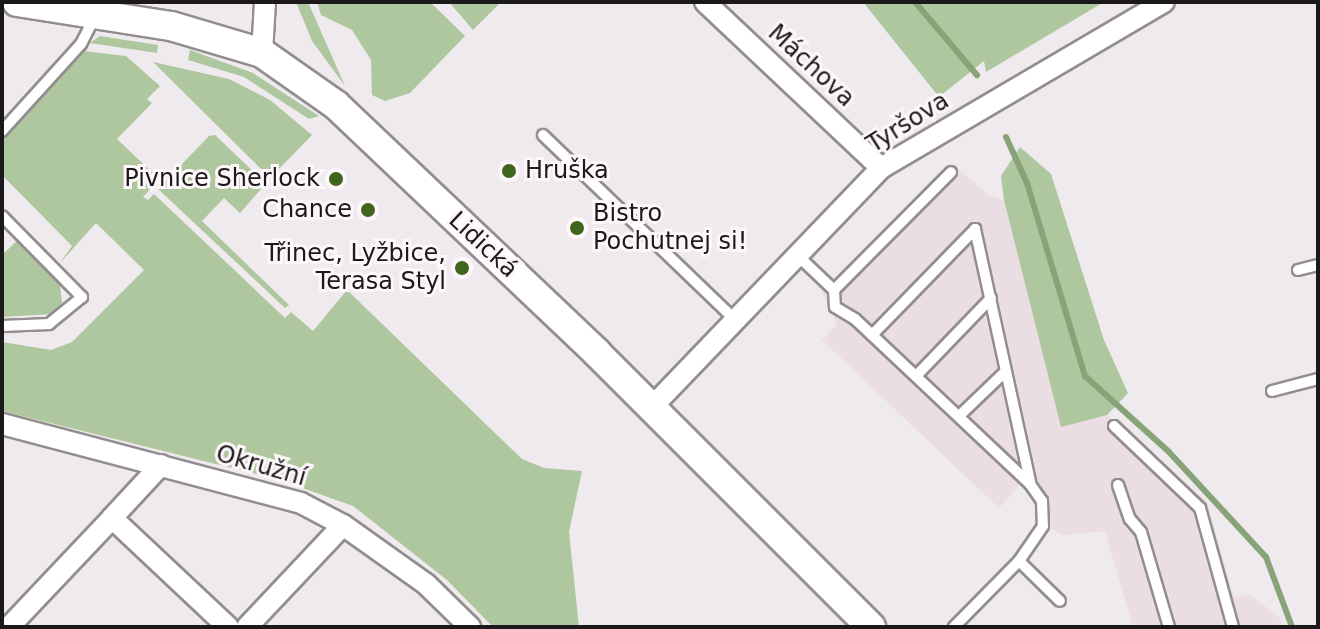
<!DOCTYPE html>
<meta charset="utf-8">
<style>
body{margin:0}
#map{position:relative;width:1320px;height:629px;overflow:hidden;background:#efeaed;font-family:"DejaVu Sans",sans-serif}
div>[style]{position:absolute}
.built>*{inset:0;background:#eadde4}
.green>*{inset:0;background:#afc79f}
.stream>*{height:6px;margin:-3px;padding:0 3px;transform-origin:3px;border-radius:3px;background:#89a378}
.roads{filter:drop-shadow(2px 0 #938d90) drop-shadow(-2px 0 #938d90) drop-shadow(0 2px #938d90) drop-shadow(0 -2px #938d90)}
.lane>*{height:10px;margin:-5px;padding:0 5px;transform-origin:5px;border-radius:5px;background:#fff}
.street>*{height:20px;margin:-10px;padding:0 10px;transform-origin:10px;border-radius:10px;background:#fff}
.secondary>*{height:28px;margin:-14px;padding:0 14px;transform-origin:14px;border-radius:14px;background:#fff}
.dots>*{width:22px;height:22px;translate:-50% -50%;box-sizing:border-box;border:4px solid #fdf7fa;border-radius:50%}
span{translate:-50% -50%;white-space:nowrap;text-align:center;line-height:1.15;-webkit-text-stroke:6px #fdf7fa;paint-order:stroke}
.street-label{font-size:24px;color:#1b191b}
.poi-label{font-size:24px;color:#1b191b}
.left{translate:0 -50%;text-align:left}
.right{translate:-100% -50%;text-align:right}
.frame{position:absolute;inset:0;border:4px solid #1b191b;pointer-events:none}
</style>
<div id="map">
<div class="built">
<div style="clip-path:polygon(951px 163px,990px 196px,1004px 200px,1061px 426px,1107px 415px,1207px 502px,1234px 598px,1249px 594px,1280px 618px,1283px 627px,1133px 627px,1105px 531px,1063px 535px,1035px 519px,1033px 502px,1021px 483px,999px 508px,822px 340px,837px 324px,822px 291px)"></div>
</div>
<div class="green">
<div style="clip-path:polygon(296px 2px,308px 2px,345px 86px,312px 41px)"></div>
<div style="clip-path:polygon(317px 2px,430px 2px,465px 36px,410px 93px,385px 101px,372px 95px,371px 60px,352px 30px,321px 15px)"></div>
<div style="clip-path:polygon(449px 2px,501px 2px,473px 30px)"></div>
<div style="clip-path:polygon(863px 2px,1104px 2px,986px 72px,984px 61px,939px 97px)"></div>
<div style="clip-path:polygon(100px 36px,158px 45px,157px 53px,90px 43px)"></div>
<div style="clip-path:polygon(190px 50px,253px 73px,319px 116px,309px 119px,244px 77px,188px 60px)"></div>
<div style="clip-path:polygon(83px 51px,126px 56px,160px 86px,147px 99px,152px 103px,117px 139px,159px 179px,143px 197px,148px 200px,154px 194px,285px 318px,291px 312px,313px 331px,347px 290px,522px 459px,544px 468px,582px 471px,569px 532px,579px 627px,493px 627px,447px 580px,353px 506px,280px 480px,2px 411px,2px 342px,51px 350px,72px 342px,144px 270px,96px 223px,59px 264px,72px 246px,2px 175px,2px 137px)"></div>
<div style="clip-path:polygon(153px 62px,229px 79px,270px 100px,312px 135px,277px 171px,263px 171px)"></div>
<div style="clip-path:polygon(209px 136px,215px 135px,258px 176px,262px 188px,240px 213px,224px 198px,202px 221px,289px 305px,285px 308px,158px 189px)"></div>
<div style="clip-path:polygon(1020px 147px,1051px 174px,1104px 340px,1128px 393px,1107px 415px,1061px 427px,1004px 200px,1001px 176px)"></div>
<div style="clip-path:polygon(19px 239px,60px 285px,62px 303px,52px 314px,2px 317px,2px 255px)"></div>
</div>
<div class="stream">
<div style="left:915px;top:2px;width:96px;rotate:49.7deg"></div>
<div style="left:1006px;top:137px;width:51px;rotate:65.5deg"></div>
<div style="left:1027px;top:183px;width:202px;rotate:73.3deg"></div>
<div style="left:1085px;top:376px;width:113px;rotate:42.1deg"></div>
<div style="left:1169px;top:452px;width:143px;rotate:47.3deg"></div>
<div style="left:1266px;top:557px;width:75px;rotate:69.6deg"></div>
</div>
<div class="roads">
<div class="lane">
<div style="left:2px;top:131px;width:118px;rotate:-47.8deg"></div>
<div style="left:81px;top:44px;width:31px;rotate:-63deg"></div>
<div style="left:543px;top:135px;width:265px;rotate:43.9deg"></div>
<div style="left:2px;top:216px;width:114px;rotate:45.4deg"></div>
<div style="left:82px;top:297px;width:43px;rotate:140.7deg"></div>
<div style="left:49px;top:324px;width:47px;rotate:177.6deg"></div>
<div style="left:797px;top:255px;width:51px;rotate:43.4deg"></div>
<div style="left:834px;top:290px;width:166px;rotate:-45.2deg"></div>
<div style="left:1298px;top:270px;width:21px;rotate:-14deg"></div>
<div style="left:834px;top:290px;width:17px;rotate:87deg"></div>
<div style="left:835px;top:307px;width:23px;rotate:31deg"></div>
<div style="left:855px;top:319px;width:241px;rotate:43.3deg"></div>
<div style="left:1030px;top:484px;width:21px;rotate:55deg"></div>
<div style="left:1042px;top:501px;width:25px;rotate:88deg"></div>
<div style="left:1043px;top:526px;width:42px;rotate:124.4deg"></div>
<div style="left:1019px;top:561px;width:93px;rotate:134.6deg"></div>
<div style="left:872px;top:335px;width:148px;rotate:-45.8deg"></div>
<div style="left:975px;top:229px;width:259px;rotate:77.7deg"></div>
<div style="left:916px;top:376px;width:108px;rotate:-46.1deg"></div>
<div style="left:1272px;top:391px;width:48px;rotate:-14.6deg"></div>
<div style="left:959px;top:416px;width:65px;rotate:-43.8deg"></div>
<div style="left:1114px;top:426px;width:119px;rotate:43.6deg"></div>
<div style="left:1200px;top:508px;width:123px;rotate:74.5deg"></div>
<div style="left:1118px;top:485px;width:36px;rotate:71deg"></div>
<div style="left:1130px;top:519px;width:17px;rotate:50deg"></div>
<div style="left:1141px;top:532px;width:99px;rotate:73.6deg"></div>
<div style="left:1019px;top:561px;width:57px;rotate:44.3deg"></div>
</div>
<div class="street">
<div style="left:705px;top:2px;width:242px;rotate:43.3deg"></div>
<div style="left:262px;top:53px;width:51px;rotate:-86.6deg"></div>
<div style="left:652px;top:407px;width:331px;rotate:-46.2deg"></div>
<div style="left:881px;top:168px;width:328px;rotate:-30.4deg"></div>
<div style="left:2px;top:424px;width:309px;rotate:14.8deg"></div>
<div style="left:301px;top:503px;width:47px;rotate:27.6deg"></div>
<div style="left:343px;top:525px;width:102px;rotate:35.4deg"></div>
<div style="left:426px;top:584px;width:62px;rotate:44.3deg"></div>
<div style="left:161px;top:465px;width:72px;rotate:132.8deg"></div>
<div style="left:112px;top:518px;width:159px;rotate:43.2deg"></div>
<div style="left:9px;top:627px;width:150px;rotate:-46.6deg"></div>
<div style="left:247px;top:627px;width:140px;rotate:-46.7deg"></div>
</div>
<div class="secondary">
<div style="left:17px;top:2px;width:156px;rotate:8.9deg"></div>
<div style="left:171px;top:26px;width:95px;rotate:16.5deg"></div>
<div style="left:262px;top:53px;width:90px;rotate:35.1deg"></div>
<div style="left:336px;top:105px;width:359px;rotate:43.5deg"></div>
<div style="left:596px;top:352px;width:389px;rotate:45deg"></div>
</div>
</div>
<div class="dots">
<div style="left:509px;top:171px;background:#3f651e"></div>
<div style="left:336px;top:179px;background:#3f651e"></div>
<div style="left:368px;top:210px;background:#3f651e"></div>
<div style="left:577px;top:228px;background:#3f651e"></div>
<div style="left:462px;top:268px;background:#3f651e"></div>
</div>
<div class="street-label">
<span style="left:811px;top:66px;rotate:43deg">Máchova</span>
<span style="left:908px;top:123px;rotate:-32deg">Tyršova</span>
<span style="left:483px;top:245px;rotate:43deg">Lidická</span>
<span style="left:261px;top:466px;rotate:16deg">Okružní</span>
</div>
<div class="poi-label">
<span class="left" style="left:525px;top:171px">Hruška</span>
<span class="right" style="left:320px;top:179px">Pivnice Sherlock</span>
<span class="right" style="left:352px;top:210px">Chance</span>
<span class="left" style="left:593px;top:228px">Bistro<br>Pochutnej si!</span>
<span class="right" style="left:446px;top:268px">Třinec, Lyžbice,<br>Terasa Styl</span>
</div>
<div class="frame"></div>
</div>
